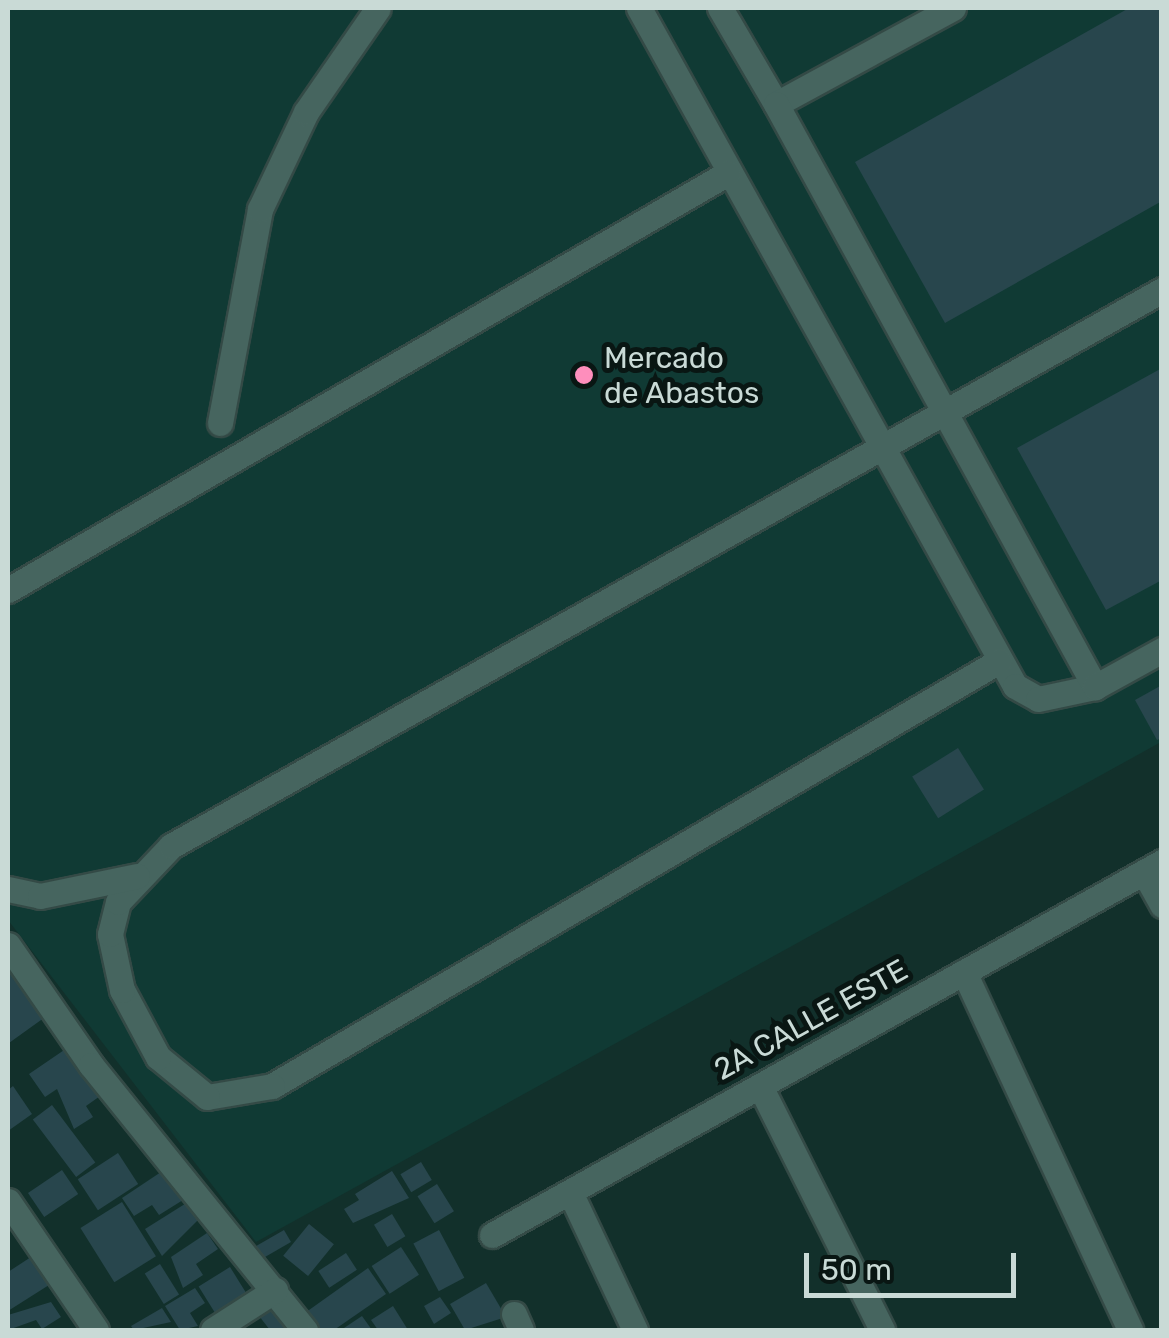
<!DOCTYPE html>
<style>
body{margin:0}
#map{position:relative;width:1169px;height:1338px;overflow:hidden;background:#12302b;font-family:Rubik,sans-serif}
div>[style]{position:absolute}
.built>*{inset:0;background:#103a34}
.building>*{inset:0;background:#28464d;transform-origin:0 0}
.roads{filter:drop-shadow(2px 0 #344a46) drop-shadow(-2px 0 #344a46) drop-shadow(0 2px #344a46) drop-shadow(0 -2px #344a46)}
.minor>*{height:25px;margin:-12.5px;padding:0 12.5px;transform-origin:12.5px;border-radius:12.5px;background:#46655f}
.dots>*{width:28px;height:28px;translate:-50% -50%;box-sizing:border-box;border:5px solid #091613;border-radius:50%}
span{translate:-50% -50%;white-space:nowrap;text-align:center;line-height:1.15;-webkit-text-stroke:10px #091613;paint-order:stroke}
.poi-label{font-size:30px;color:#c9dad6}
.left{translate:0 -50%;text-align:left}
.street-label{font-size:30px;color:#c9dad6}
.frame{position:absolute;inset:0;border:10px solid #c9dad6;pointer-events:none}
.scale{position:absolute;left:804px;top:1253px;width:212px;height:45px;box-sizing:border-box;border:5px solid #c9dad6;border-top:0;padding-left:12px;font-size:30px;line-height:35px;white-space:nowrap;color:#c9dad6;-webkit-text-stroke:8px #091613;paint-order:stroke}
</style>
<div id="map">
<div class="built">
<div style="clip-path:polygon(8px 8px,1161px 8px,1161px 742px,256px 1242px,8px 920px)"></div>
</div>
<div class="building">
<div style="clip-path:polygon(1129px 8px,1162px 8px,1162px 201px,945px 323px,855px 162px)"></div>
<div style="clip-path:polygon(1162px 368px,1162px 580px,1106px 610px,1017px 448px)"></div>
<div style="clip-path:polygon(1162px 685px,1162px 738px,1157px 740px,1135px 700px)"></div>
<div style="left:958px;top:748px;width:49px;height:54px;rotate:58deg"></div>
<div style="clip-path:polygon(8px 958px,27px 997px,33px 993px,48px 1015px,9px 1043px)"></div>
<div style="clip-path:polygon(70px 1046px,103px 1094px,86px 1106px,93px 1117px,74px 1129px,57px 1089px,45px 1097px,29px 1074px)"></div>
<div style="clip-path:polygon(13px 1086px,32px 1114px,8px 1131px,8px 1090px)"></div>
<div style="left:52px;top:1105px;width:72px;height:24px;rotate:53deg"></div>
<div style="left:118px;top:1153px;width:37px;height:48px;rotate:57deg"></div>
<div style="left:421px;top:1162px;width:21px;height:24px;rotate:59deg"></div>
<div style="left:62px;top:1170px;width:29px;height:41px;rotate:56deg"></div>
<div style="clip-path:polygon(164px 1170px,183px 1200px,159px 1215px,152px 1205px,134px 1216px,122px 1198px)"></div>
<div style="clip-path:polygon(392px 1171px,409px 1198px,353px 1223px,344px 1209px,359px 1200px,355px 1194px)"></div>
<div style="left:437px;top:1184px;width:32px;height:23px;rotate:58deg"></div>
<div style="left:122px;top:1202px;width:64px;height:49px;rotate:58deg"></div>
<div style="clip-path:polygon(188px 1202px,199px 1219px,162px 1256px,145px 1229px)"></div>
<div style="left:392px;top:1214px;width:26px;height:21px;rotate:59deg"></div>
<div style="left:309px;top:1224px;width:32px;height:41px;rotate:39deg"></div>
<div style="left:284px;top:1230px;width:14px;height:36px;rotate:60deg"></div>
<div style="left:439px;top:1230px;width:54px;height:29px;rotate:62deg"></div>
<div style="clip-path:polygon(207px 1233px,218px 1249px,196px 1264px,203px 1275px,183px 1288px,171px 1257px)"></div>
<div style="left:401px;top:1247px;width:33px;height:35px;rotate:57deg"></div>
<div style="left:346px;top:1253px;width:20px;height:33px;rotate:57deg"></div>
<div style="clip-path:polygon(31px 1257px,49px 1285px,8px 1311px,8px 1272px)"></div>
<div style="left:160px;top:1264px;width:36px;height:18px;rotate:58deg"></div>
<div style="left:230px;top:1267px;width:32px;height:37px;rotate:58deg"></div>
<div style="clip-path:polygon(368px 1268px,386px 1294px,334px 1330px,312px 1330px,302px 1315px)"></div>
<div style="clip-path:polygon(486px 1283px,506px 1317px,465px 1330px,450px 1304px)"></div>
<div style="clip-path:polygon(195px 1288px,205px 1303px,190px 1313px,198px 1326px,180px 1330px,165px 1306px)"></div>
<div style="clip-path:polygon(440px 1297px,451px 1313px,434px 1324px,424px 1306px)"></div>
<div style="clip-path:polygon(51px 1302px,61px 1317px,42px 1329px,36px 1320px,8px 1330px,8px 1315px)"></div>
<div style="clip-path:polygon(273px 1306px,288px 1325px,281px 1330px,270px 1330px,259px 1316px)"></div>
<div style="clip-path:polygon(393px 1306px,408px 1330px,378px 1330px,371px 1320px)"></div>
<div style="clip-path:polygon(162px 1308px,171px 1322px,134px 1330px,131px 1326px)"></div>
<div style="clip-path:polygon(362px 1316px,372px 1330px,341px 1330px)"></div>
</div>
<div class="roads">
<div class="minor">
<div style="left:639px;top:8px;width:775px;rotate:60.99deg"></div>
<div style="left:1015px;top:686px;width:26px;rotate:29deg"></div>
<div style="left:1038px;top:699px;width:58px;rotate:-11.9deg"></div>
<div style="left:720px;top:8px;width:111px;rotate:59.7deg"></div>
<div style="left:953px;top:8px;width:201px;rotate:151.5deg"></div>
<div style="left:776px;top:104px;width:665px;rotate:61.31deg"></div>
<div style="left:1095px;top:687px;width:77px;rotate:-28.9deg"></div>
<div style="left:220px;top:423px;width:218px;rotate:-79.4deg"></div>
<div style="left:260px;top:209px;width:107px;rotate:-64.6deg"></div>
<div style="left:306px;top:112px;width:126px;rotate:-55.3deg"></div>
<div style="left:8px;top:590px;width:832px;rotate:-30.08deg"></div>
<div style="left:999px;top:661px;width:842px;rotate:149.69deg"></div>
<div style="left:272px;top:1086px;width:66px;rotate:170.4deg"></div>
<div style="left:207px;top:1097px;width:63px;rotate:-140.8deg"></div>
<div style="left:158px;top:1057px;width:76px;rotate:-118.2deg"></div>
<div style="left:122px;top:990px;width:57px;rotate:-102.1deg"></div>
<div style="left:110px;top:934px;width:33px;rotate:-76deg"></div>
<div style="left:118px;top:902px;width:77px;rotate:-46.6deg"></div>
<div style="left:171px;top:846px;width:1136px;rotate:-29.29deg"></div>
<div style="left:1144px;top:872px;width:38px;rotate:61deg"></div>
<div style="left:8px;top:889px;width:33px;rotate:12deg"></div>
<div style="left:40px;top:896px;width:99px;rotate:-11.7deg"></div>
<div style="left:8px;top:945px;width:146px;rotate:55.3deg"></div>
<div style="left:91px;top:1065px;width:341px;rotate:51.1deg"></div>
<div style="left:964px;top:972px;width:395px;rotate:65.1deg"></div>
<div style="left:760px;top:1086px;width:273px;rotate:63.4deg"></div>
<div style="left:570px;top:1192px;width:153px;rotate:64.8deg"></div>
<div style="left:8px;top:1201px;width:156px;rotate:55.7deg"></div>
<div style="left:492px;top:1235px;width:767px;rotate:-29.11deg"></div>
<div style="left:514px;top:1314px;width:17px;rotate:66deg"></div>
<div style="left:213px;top:1330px;width:74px;rotate:-32.8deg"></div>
</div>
</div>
<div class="dots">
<div style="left:584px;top:375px;background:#fe8ebc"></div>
</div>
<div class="poi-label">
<span class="left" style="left:604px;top:375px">Mercado<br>de Abastos</span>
</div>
<div class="street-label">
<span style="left:811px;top:1020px;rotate:-29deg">2A CALLE ESTE</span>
</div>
<div class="frame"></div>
<div class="scale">50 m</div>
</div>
